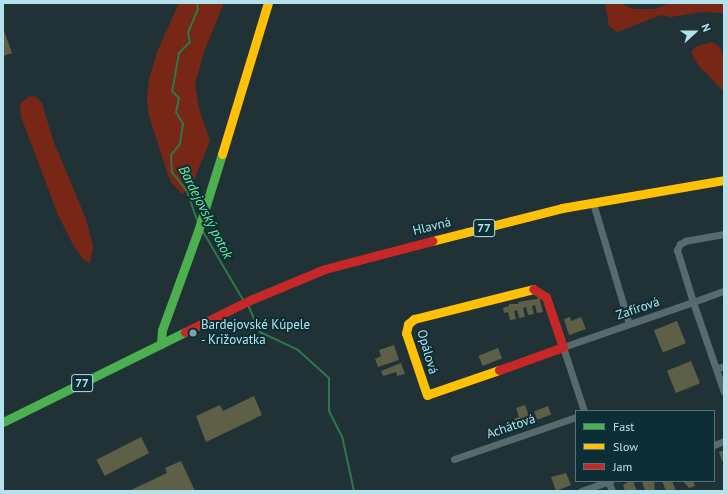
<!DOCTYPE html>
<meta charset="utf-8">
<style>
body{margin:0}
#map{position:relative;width:727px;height:494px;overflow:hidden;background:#213236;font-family:"PT Sans",sans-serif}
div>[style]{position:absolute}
.green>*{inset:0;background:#782615}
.stream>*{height:2px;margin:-1px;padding:0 1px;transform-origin:1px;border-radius:1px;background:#2b784a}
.building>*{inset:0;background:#5d5f47;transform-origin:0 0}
.street>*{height:7px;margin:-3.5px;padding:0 3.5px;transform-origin:3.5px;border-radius:3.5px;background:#576a6e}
.fast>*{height:9px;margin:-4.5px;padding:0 4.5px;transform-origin:4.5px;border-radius:4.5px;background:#4caf50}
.slow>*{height:9px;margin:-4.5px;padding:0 4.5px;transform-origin:4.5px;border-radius:4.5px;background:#ffc107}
.jam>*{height:9px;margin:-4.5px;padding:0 4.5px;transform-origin:4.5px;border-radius:4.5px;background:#c62828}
.dots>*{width:11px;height:11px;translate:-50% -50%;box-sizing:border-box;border:2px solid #0d2e34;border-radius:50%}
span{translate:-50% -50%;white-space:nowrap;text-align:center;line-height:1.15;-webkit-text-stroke:4px #0d2e34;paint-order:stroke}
.shield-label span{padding:1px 3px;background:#0d2e34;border:1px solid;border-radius:3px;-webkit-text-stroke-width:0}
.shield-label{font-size:12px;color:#b4e2ec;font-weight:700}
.street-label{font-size:13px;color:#b4e2ec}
.poi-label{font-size:13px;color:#b4e2ec}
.left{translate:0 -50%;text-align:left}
.water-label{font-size:14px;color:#68f19a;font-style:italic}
.frame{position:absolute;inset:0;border:4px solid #b4e2ec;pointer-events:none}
.legend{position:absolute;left:575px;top:410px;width:140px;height:72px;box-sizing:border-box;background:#0d2e34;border:1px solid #50767e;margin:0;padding:5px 7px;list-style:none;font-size:12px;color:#b4e2ec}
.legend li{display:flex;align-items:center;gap:8px;height:20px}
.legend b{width:20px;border:1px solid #50767e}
.north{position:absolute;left:675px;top:12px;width:40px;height:40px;-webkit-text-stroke:3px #0d2e34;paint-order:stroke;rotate:69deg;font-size:11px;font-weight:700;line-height:16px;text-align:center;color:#b4e2ec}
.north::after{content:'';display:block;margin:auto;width:14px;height:18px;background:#b4e2ec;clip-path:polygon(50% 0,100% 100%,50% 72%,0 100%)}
</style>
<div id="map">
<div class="green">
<div style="clip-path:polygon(179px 3px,224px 3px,204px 52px,195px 84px,199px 109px,210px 141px,191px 187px,182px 194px,171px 182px,167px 172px,149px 116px,147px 99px,149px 79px,157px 52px)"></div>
<div style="clip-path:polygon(605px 3px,620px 3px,634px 9px,654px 9px,670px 3px,724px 3px,724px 13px,702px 12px,671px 17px,661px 15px,617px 32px,609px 26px)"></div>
<div style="clip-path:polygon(712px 42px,720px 47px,724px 57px,724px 92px,698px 65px,691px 52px,697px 46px)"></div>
<div style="clip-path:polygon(35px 96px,42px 103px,53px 140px,86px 219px,93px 246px,90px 263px,83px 259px,71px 241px,58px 215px,21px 117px,20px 104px,28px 97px)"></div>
</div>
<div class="stream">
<div style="left:197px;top:3px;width:6px;rotate:81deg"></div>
<div style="left:198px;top:9px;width:25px;rotate:113deg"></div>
<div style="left:188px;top:32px;width:10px;rotate:79deg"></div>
<div style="left:190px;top:42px;width:16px;rotate:135deg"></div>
<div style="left:179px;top:53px;width:39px;rotate:100deg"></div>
<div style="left:172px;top:91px;width:10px;rotate:45deg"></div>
<div style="left:179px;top:98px;width:14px;rotate:102deg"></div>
<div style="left:176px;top:112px;width:14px;rotate:60deg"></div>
<div style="left:183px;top:124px;width:20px;rotate:99deg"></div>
<div style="left:180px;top:144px;width:14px;rotate:129deg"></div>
<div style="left:171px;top:155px;width:17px;rotate:87deg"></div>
<div style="left:172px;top:172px;width:24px;rotate:52deg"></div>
<div style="left:187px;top:191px;width:31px;rotate:71deg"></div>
<div style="left:202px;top:230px;width:81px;rotate:59.6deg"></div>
<div style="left:248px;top:305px;width:30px;rotate:66deg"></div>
<div style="left:260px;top:332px;width:42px;rotate:25.3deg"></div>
<div style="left:298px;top:350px;width:42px;rotate:42.1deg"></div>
<div style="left:329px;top:378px;width:33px;rotate:90deg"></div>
<div style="left:329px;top:411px;width:28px;rotate:63deg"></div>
<div style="left:342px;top:436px;width:56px;rotate:77.7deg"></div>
</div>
<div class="building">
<div style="clip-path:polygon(3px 28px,12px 53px,3px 56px)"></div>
<div style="clip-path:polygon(539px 296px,543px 312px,537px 313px,535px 305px,532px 306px,534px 314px,528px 315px,526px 307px,523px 308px,525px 317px,519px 318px,517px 310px,514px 311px,516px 319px,510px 320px,508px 312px,504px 313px,503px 308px,509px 306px,509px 304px,519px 304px,518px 302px,537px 299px)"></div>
<div style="clip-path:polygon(570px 317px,571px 321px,581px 317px,586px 329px,569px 335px,564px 319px)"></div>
<div style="left:677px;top:321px;width:24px;height:25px;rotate:68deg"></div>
<div style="clip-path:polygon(394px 345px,399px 360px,378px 367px,375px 359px,381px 356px,379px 350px)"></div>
<div style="left:498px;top:348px;width:11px;height:21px;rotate:68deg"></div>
<div style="left:691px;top:361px;width:24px;height:26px;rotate:68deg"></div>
<div style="clip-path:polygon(401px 363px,405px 374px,397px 376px,396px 372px,383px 376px,381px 371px)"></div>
<div style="clip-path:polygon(254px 396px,262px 415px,206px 442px,196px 416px,220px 405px,223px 411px)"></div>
<div style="clip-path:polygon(525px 405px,531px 422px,516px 427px,513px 419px,519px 417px,516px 408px)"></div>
<div style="left:548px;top:406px;width:9px;height:15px;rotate:69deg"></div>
<div style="left:141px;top:437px;width:18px;height:50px;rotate:63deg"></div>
<div style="clip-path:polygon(724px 450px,724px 460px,722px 461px,719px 452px)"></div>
<div style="clip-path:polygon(181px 461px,195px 491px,129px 491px,167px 473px,165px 468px)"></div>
<div style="clip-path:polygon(566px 473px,571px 485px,556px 491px,551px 477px)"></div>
<div style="clip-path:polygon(630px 481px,633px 481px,637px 491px,625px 491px,623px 485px)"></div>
<div style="clip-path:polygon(642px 481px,654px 481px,655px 491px,645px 491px)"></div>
<div style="clip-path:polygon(662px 481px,672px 481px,676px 491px,666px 491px)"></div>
<div style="clip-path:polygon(683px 481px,693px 481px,695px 486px,689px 488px)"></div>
</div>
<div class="street">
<div style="left:593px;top:203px;width:126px;rotate:73.4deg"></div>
<div style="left:724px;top:234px;width:39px;rotate:170deg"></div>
<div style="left:686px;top:241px;width:7px;rotate:153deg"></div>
<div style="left:680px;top:244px;width:7px;rotate:117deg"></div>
<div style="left:677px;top:250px;width:54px;rotate:72.9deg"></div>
<div style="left:693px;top:302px;width:33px;rotate:-20deg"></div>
<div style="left:716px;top:369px;width:9px;rotate:-21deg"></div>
<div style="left:584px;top:411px;width:67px;rotate:-108.2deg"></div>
<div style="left:563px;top:347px;width:138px;rotate:-19.1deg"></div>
<div style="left:693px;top:302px;width:95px;rotate:71deg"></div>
<div style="left:714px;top:445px;width:11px;rotate:-22deg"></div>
<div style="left:454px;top:459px;width:129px;rotate:-19deg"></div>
<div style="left:608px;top:481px;width:11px;rotate:68deg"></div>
<div style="left:581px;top:491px;width:31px;rotate:-19deg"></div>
</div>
<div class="fast">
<div style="left:161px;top:344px;width:14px;rotate:-86deg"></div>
<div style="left:162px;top:330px;width:105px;rotate:-70deg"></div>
<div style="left:198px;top:231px;width:81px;rotate:-72.7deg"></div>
<div style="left:3px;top:422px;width:203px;rotate:-26.3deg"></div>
</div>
<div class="slow">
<div style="left:222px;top:154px;width:158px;rotate:-73.1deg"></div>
<div style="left:432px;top:241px;width:134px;rotate:-14.2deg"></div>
<div style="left:562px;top:208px;width:164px;rotate:-9.8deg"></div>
<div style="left:499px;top:370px;width:76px;rotate:160.9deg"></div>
<div style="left:427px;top:395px;width:65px;rotate:-108.7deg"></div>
<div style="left:406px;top:333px;width:9px;rotate:-77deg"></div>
<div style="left:408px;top:324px;width:8px;rotate:-40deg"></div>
<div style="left:414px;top:319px;width:123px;rotate:-14.1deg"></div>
</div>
<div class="jam">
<div style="left:185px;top:332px;width:72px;rotate:-26.2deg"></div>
<div style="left:250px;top:300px;width:81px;rotate:-22.5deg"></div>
<div style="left:325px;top:269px;width:111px;rotate:-14.7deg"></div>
<div style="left:499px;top:370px;width:68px;rotate:-19.8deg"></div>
<div style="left:563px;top:347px;width:53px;rotate:-108.8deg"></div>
<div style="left:546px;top:297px;width:15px;rotate:-148deg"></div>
</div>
<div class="dots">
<div style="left:193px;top:333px;background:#81a4ac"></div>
</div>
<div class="shield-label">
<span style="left:484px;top:228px">77</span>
<span style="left:82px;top:383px">77</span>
</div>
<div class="street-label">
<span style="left:432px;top:227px;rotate:-14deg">Hlavná</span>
<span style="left:638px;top:309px;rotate:-19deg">Zafírová</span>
<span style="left:427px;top:352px;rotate:74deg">Opálová</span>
<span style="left:511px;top:427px;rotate:-19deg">Achátová</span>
</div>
<div class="poi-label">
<span class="left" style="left:201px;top:333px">Bardejovské Kúpele<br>- Križovatka</span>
</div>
<div class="water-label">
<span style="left:206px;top:212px;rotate:63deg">Bardejovský potok</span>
</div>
<div class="frame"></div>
<ul class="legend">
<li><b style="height:5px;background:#4caf50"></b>Fast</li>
<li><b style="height:5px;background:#ffc107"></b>Slow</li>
<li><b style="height:5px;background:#c62828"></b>Jam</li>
</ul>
<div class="north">N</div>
</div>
